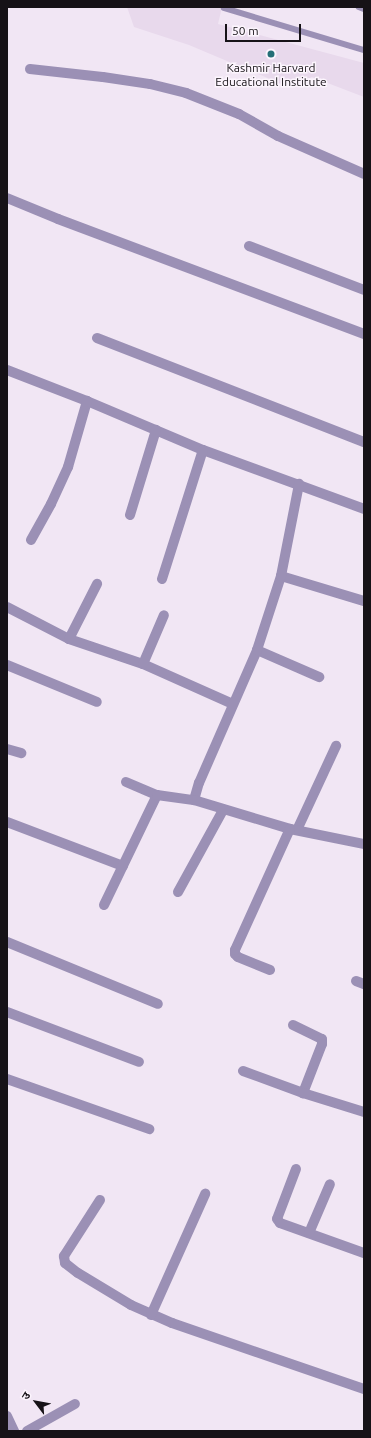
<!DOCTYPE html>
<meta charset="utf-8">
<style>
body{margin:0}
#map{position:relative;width:371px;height:1438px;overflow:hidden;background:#f1e6f4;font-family:Ubuntu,"Noto Sans Devanagari",sans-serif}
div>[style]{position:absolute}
.built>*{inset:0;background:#e8d9ec}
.service>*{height:5.5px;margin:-2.75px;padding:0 2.75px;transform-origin:2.75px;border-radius:2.75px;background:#9b90b5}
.minor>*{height:10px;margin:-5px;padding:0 5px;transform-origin:5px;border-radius:5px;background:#9b90b5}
.dots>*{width:11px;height:11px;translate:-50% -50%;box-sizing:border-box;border:2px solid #fcf5fd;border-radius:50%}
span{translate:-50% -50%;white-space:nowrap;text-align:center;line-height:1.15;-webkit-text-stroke:3px #fcf5fd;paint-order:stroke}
.poi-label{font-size:12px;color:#161217}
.frame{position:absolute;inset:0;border:8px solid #161217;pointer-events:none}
.north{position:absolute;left:16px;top:1382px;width:40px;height:40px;-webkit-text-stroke:3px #fcf5fd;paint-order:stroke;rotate:302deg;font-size:11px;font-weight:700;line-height:16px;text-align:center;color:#161217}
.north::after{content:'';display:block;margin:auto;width:14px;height:18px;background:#161217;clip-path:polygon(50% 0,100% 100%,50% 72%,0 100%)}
.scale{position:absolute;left:225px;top:24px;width:76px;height:18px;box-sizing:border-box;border:2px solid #161217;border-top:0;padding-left:5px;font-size:12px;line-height:14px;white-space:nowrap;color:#161217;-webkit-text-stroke:3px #fcf5fd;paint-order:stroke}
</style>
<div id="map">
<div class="built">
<div style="clip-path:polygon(127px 7px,222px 7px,218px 24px,364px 63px,364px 97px,312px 77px,289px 87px,189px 45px,134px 27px)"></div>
</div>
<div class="service">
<div style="left:359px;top:7px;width:5px;rotate:22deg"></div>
<div style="left:224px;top:8px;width:146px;rotate:16.7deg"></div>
</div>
<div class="minor">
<div style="left:30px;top:69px;width:73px;rotate:6.3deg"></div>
<div style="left:103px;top:77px;width:48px;rotate:8.5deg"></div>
<div style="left:150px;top:84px;width:37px;rotate:14deg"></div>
<div style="left:186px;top:93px;width:57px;rotate:21.6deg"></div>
<div style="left:239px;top:114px;width:45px;rotate:29.4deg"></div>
<div style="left:278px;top:136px;width:94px;rotate:23.8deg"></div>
<div style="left:7px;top:198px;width:55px;rotate:22.4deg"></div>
<div style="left:58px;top:219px;width:327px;rotate:20.6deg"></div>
<div style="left:249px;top:246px;width:123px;rotate:20.9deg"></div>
<div style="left:97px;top:338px;width:287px;rotate:21.3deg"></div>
<div style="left:7px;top:370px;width:86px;rotate:21.2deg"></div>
<div style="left:87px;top:401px;width:126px;rotate:22.9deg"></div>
<div style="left:203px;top:450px;width:171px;rotate:20.1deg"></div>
<div style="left:130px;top:515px;width:89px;rotate:-73deg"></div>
<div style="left:31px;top:540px;width:41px;rotate:-60.9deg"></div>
<div style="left:51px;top:504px;width:41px;rotate:-65.3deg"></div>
<div style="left:68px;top:467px;width:69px;rotate:-73.9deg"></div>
<div style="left:281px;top:576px;width:87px;rotate:16.8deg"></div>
<div style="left:162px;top:579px;width:135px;rotate:-72.4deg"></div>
<div style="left:7px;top:607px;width:70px;rotate:27.3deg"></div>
<div style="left:69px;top:639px;width:78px;rotate:18.7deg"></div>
<div style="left:143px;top:664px;width:98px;rotate:24deg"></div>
<div style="left:69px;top:639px;width:62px;rotate:-63deg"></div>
<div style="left:257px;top:650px;width:68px;rotate:23.5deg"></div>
<div style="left:143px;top:664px;width:53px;rotate:-66.8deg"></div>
<div style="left:7px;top:665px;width:97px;rotate:22.3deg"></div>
<div style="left:7px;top:749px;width:15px;rotate:16deg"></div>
<div style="left:126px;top:782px;width:34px;rotate:23deg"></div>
<div style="left:194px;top:800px;width:18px;rotate:-74deg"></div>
<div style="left:199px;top:783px;width:145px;rotate:-66.4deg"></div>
<div style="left:257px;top:650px;width:78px;rotate:-72deg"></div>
<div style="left:281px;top:576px;width:94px;rotate:-78.9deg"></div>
<div style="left:7px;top:822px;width:124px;rotate:20.8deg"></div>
<div style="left:297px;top:830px;width:93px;rotate:-65.1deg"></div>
<div style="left:178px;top:892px;width:94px;rotate:-61.2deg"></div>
<div style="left:104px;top:905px;width:122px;rotate:-64.3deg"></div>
<div style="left:157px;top:795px;width:37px;rotate:8deg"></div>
<div style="left:194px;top:800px;width:100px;rotate:16.8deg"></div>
<div style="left:290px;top:829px;width:76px;rotate:11.5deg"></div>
<div style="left:7px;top:942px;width:163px;rotate:22.3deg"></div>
<div style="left:270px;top:970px;width:35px;rotate:-158deg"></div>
<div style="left:238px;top:957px;width:4px;rotate:-135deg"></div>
<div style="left:235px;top:954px;width:4px;rotate:-90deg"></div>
<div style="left:235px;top:950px;width:133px;rotate:-65.6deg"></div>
<div style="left:356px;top:981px;width:9px;rotate:21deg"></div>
<div style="left:7px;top:1012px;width:141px;rotate:20.7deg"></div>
<div style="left:293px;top:1025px;width:32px;rotate:26deg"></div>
<div style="left:322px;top:1039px;width:5px;rotate:90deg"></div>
<div style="left:322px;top:1044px;width:53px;rotate:111.2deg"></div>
<div style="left:243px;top:1071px;width:64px;rotate:20.1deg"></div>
<div style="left:303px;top:1093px;width:64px;rotate:17.3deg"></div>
<div style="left:7px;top:1079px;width:151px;rotate:19.4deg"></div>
<div style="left:296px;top:1169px;width:53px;rotate:110.8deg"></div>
<div style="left:277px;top:1219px;width:5px;rotate:53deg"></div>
<div style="left:280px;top:1223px;width:89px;rotate:19.7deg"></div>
<div style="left:100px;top:1200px;width:67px;rotate:122.7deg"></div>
<div style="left:64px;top:1256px;width:7px;rotate:82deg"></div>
<div style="left:65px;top:1263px;width:16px;rotate:38deg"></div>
<div style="left:78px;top:1273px;width:62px;rotate:31.1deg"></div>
<div style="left:131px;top:1305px;width:45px;rotate:23.7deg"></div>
<div style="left:172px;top:1323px;width:203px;rotate:19deg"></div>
<div style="left:309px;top:1233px;width:53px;rotate:-66.8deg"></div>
<div style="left:151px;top:1315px;width:133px;rotate:-65.9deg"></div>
<div style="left:7px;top:1416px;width:17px;rotate:65deg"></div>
<div style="left:27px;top:1431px;width:55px;rotate:-29.4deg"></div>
</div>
<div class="dots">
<div style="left:271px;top:54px;background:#256f77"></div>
</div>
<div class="poi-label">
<span style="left:271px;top:75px">Kashmir Harvard<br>Educational Institute</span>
</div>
<div class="frame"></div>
<div class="north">उ</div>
<div class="scale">50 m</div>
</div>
